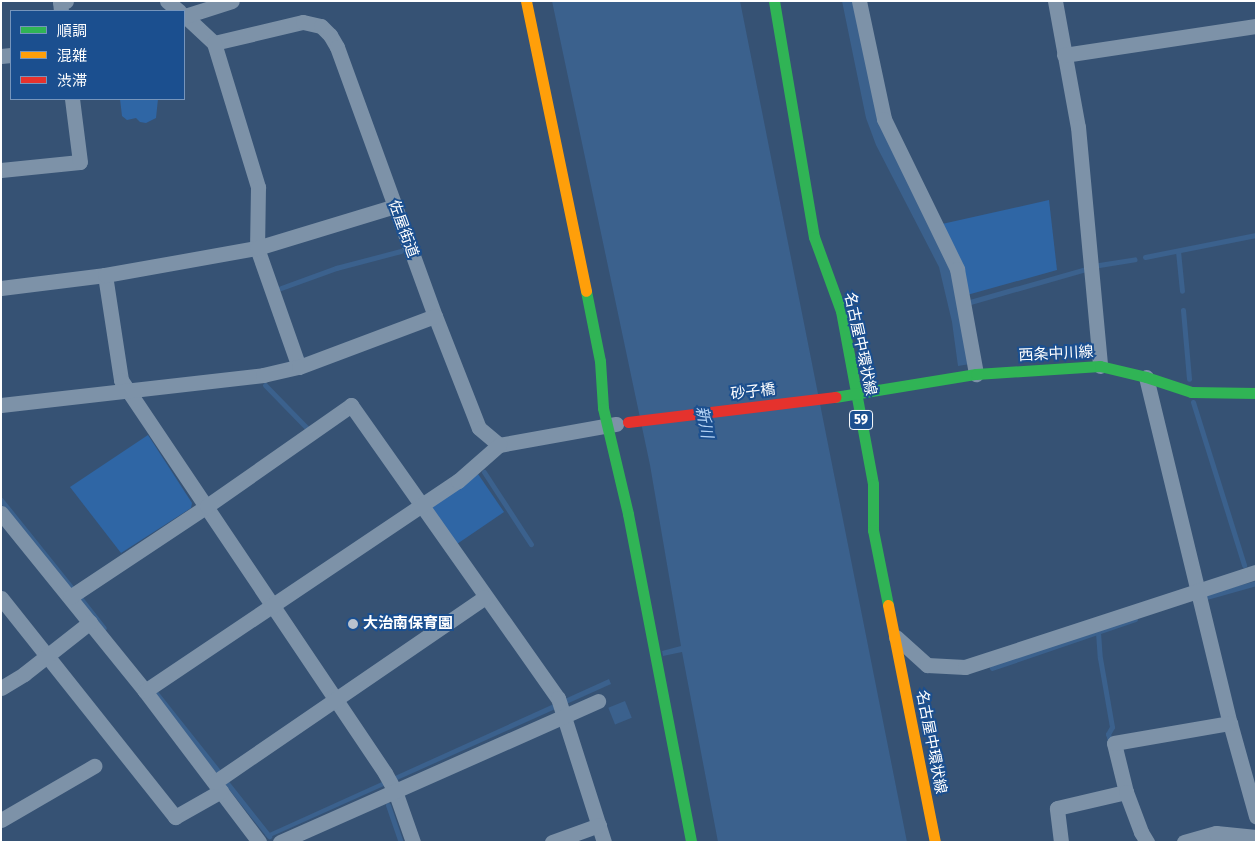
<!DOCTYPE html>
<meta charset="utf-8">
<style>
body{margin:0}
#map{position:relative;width:1257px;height:843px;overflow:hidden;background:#365274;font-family:"Fira Sans Condensed","Noto Sans JP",sans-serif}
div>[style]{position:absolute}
.green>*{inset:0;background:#2f66a5}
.water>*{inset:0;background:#3b618d;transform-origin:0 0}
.stream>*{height:5px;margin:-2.5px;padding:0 2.5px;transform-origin:2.5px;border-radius:2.5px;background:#3b618d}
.street>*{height:15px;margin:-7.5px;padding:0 7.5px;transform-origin:7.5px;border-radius:7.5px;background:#7d92a8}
.fast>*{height:11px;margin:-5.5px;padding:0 5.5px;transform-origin:5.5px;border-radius:5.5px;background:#30b455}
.slow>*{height:11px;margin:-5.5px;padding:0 5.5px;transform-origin:5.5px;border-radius:5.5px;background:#ff9f0a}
.jam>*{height:11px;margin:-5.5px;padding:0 5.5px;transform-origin:5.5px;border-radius:5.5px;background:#e5322d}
.dots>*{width:14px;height:14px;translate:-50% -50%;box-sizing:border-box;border:2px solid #1b4f8f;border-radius:50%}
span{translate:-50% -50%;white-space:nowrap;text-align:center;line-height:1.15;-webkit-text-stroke:4px #1b4f8f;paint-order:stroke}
.shield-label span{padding:1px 4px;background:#1b4f8f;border:1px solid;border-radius:4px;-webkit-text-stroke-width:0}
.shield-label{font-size:14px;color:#fff;font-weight:700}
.street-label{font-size:15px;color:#fff}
.poi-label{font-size:15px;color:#fff;font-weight:700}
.left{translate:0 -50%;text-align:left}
.water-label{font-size:16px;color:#b5d3f5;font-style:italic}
.frame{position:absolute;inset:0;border:2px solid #fff;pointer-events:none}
.legend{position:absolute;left:10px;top:10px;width:175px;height:90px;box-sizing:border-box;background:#1b4f8f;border:1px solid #7695bc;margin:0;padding:6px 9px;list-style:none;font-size:15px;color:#fff}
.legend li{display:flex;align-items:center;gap:10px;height:25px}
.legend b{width:25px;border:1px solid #7695bc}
</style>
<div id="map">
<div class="green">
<div style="clip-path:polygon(120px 99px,158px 99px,156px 118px,146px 123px,140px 122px,136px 118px,127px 120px,122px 116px)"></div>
<div style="clip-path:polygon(1049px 200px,1057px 270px,967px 295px,942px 224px)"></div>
<div style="clip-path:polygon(148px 435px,192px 503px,191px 508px,121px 553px,70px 487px)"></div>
<div style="clip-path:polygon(478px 474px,504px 512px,457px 544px,433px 510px,433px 506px)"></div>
</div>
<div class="water">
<div style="clip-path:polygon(552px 1px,740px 1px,907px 842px,718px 842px,682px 652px,663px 656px,662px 651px,681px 646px,650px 465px)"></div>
<div style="clip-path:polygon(842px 1px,856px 1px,874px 97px,948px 258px,970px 364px,958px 366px,952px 322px,939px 267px,876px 145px,866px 118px)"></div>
<div style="clip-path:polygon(609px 679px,611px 684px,268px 838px,265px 835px)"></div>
<div style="left:625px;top:701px;width:18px;height:18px;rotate:68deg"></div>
</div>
<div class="stream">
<div style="left:1178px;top:251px;width:40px;rotate:84.3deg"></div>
<div style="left:1145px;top:257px;width:113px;rotate:-11.2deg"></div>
<div style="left:1099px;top:265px;width:36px;rotate:-9deg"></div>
<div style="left:281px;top:288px;width:59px;rotate:-20deg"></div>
<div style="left:336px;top:268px;width:67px;rotate:-14.7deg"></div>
<div style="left:970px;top:302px;width:121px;rotate:-15.9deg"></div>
<div style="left:1183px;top:310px;width:69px;rotate:85deg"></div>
<div style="left:265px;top:385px;width:60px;rotate:45.7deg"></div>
<div style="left:1193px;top:402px;width:171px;rotate:72.6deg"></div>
<div style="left:484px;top:472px;width:86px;rotate:56.9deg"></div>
<div style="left:1px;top:500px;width:112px;rotate:51.2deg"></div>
<div style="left:1206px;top:597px;width:52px;rotate:-15.6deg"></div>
<div style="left:81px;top:599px;width:37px;rotate:52deg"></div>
<div style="left:1098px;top:632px;width:26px;rotate:86deg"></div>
<div style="left:1100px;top:658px;width:70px;rotate:80.1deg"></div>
<div style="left:1112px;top:727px;width:8px;rotate:120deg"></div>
<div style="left:1108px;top:734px;width:6px;rotate:72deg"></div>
<div style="left:992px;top:668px;width:151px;rotate:-18.9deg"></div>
<div style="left:156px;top:693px;width:100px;rotate:51.5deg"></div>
<div style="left:227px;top:783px;width:68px;rotate:51.6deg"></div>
<div style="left:388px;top:805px;width:39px;rotate:71deg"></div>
</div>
<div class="street">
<div style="left:167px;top:1px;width:16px;rotate:40deg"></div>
<div style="left:859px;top:1px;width:121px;rotate:78deg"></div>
<div style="left:884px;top:119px;width:167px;rotate:64deg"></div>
<div style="left:957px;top:269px;width:107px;rotate:79.7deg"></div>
<div style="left:1055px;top:1px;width:128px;rotate:79.7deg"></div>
<div style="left:1078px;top:127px;width:240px;rotate:84.7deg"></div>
<div style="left:61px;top:11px;width:9px;rotate:-96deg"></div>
<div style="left:60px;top:2px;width:6px;rotate:-9deg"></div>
<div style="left:184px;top:15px;width:41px;rotate:43deg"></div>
<div style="left:214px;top:43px;width:91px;rotate:-13.3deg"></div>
<div style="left:303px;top:22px;width:18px;rotate:13deg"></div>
<div style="left:321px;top:26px;width:13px;rotate:45deg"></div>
<div style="left:330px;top:35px;width:14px;rotate:60deg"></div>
<div style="left:337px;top:47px;width:286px;rotate:70deg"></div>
<div style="left:435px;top:316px;width:120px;rotate:68.6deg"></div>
<div style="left:479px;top:428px;width:26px;rotate:40deg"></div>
<div style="left:499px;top:445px;width:119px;rotate:-10.2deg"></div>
<div style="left:185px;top:16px;width:49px;rotate:-17.7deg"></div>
<div style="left:214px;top:43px;width:151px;rotate:73deg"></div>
<div style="left:258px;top:187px;width:61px;rotate:90.9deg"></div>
<div style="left:257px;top:248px;width:126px;rotate:70.6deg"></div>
<div style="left:1064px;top:55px;width:194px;rotate:-8.6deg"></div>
<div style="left:1px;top:56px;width:10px;rotate:-6deg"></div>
<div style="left:1px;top:170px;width:79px;rotate:-5.8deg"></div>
<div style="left:80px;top:162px;width:64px;rotate:-97.2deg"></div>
<div style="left:105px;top:275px;width:106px;rotate:81.3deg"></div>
<div style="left:121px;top:380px;width:473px;rotate:56.1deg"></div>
<div style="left:385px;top:773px;width:21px;rotate:61deg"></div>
<div style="left:395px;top:791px;width:54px;rotate:70.6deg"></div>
<div style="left:1px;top:288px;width:105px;rotate:-7.1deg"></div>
<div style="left:105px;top:275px;width:154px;rotate:-10.1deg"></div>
<div style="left:257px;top:248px;width:144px;rotate:-16.9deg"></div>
<div style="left:1146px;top:377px;width:356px;rotate:76.4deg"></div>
<div style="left:1230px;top:723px;width:97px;rotate:74.4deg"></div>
<div style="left:1px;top:405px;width:264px;rotate:-6.5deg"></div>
<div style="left:263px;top:375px;width:37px;rotate:-13deg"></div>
<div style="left:299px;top:367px;width:145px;rotate:-20.6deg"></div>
<div style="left:1px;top:513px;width:229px;rotate:51deg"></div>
<div style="left:145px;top:691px;width:189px;rotate:52.9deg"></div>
<div style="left:70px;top:597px;width:164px;rotate:-33.6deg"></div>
<div style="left:207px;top:506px;width:176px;rotate:-35deg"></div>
<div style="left:351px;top:405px;width:359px;rotate:54.8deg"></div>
<div style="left:558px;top:698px;width:151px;rotate:72.3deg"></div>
<div style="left:1px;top:598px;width:280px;rotate:51.5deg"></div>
<div style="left:175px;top:817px;width:53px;rotate:-29.5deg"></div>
<div style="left:896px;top:637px;width:42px;rotate:42.1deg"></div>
<div style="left:927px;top:665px;width:38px;rotate:3deg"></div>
<div style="left:965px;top:667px;width:306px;rotate:-18.1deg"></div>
<div style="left:1px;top:688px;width:27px;rotate:-31deg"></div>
<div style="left:24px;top:674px;width:84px;rotate:-38.2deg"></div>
<div style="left:145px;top:691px;width:377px;rotate:-33.9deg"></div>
<div style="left:458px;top:481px;width:55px;rotate:-41.3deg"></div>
<div style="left:215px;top:782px;width:327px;rotate:-34.4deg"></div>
<div style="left:1126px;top:792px;width:50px;rotate:-103.8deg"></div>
<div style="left:1114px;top:743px;width:118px;rotate:-9.8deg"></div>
<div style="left:1px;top:820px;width:108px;rotate:-30.1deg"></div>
<div style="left:280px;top:842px;width:348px;rotate:-23.9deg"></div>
<div style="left:552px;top:842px;width:50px;rotate:-19.9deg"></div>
<div style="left:1061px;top:842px;width:34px;rotate:-97deg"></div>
<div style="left:1057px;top:808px;width:71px;rotate:-13.1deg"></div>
<div style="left:1126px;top:792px;width:43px;rotate:69.4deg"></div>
<div style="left:1141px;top:832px;width:12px;rotate:59deg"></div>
<div style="left:1184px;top:842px;width:33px;rotate:-16deg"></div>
<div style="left:1216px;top:833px;width:40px;rotate:5.7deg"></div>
</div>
<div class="fast">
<div style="left:774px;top:1px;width:239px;rotate:80.4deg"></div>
<div style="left:814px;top:237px;width:79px;rotate:70deg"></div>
<div style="left:841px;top:311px;width:176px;rotate:79.5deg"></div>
<div style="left:873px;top:484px;width:46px;rotate:90deg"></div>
<div style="left:873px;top:530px;width:76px;rotate:78.7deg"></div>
<div style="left:586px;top:291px;width:71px;rotate:78.7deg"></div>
<div style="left:600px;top:361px;width:47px;rotate:86.3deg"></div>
<div style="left:603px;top:408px;width:109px;rotate:76.7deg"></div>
<div style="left:628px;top:514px;width:334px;rotate:79.1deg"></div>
<div style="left:835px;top:397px;width:143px;rotate:-9.3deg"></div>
<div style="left:976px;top:374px;width:124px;rotate:-3.7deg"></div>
<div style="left:1100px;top:366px;width:47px;rotate:13.4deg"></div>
<div style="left:1146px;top:377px;width:47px;rotate:18.4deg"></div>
<div style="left:1191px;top:392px;width:65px;rotate:0.9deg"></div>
</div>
<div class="slow">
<div style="left:526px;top:1px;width:296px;rotate:78.3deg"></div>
<div style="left:888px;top:605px;width:242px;rotate:78.8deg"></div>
</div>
<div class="jam">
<div style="left:628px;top:422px;width:209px;rotate:-6.9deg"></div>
</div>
<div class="dots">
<div style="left:353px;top:624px;background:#b9c2ce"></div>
</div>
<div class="shield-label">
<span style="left:861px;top:420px">59</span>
</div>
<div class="street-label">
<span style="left:403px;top:229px;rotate:70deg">佐屋街道</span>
<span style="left:860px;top:344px;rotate:78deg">名古屋中環状線</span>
<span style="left:1056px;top:354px;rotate:-3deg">西条中川線</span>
<span style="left:753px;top:392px;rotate:-7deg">砂子橋</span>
<span style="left:931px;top:742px;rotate:79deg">名古屋中環状線</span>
</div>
<div class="poi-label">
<span class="left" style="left:363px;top:624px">大治南保育園</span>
</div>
<div class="water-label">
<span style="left:704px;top:422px;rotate:79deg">新川</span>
</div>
<div class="frame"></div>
<ul class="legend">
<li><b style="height:6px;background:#30b455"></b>順調</li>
<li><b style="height:6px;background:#ff9f0a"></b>混雑</li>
<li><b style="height:6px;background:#e5322d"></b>渋滞</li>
</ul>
</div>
